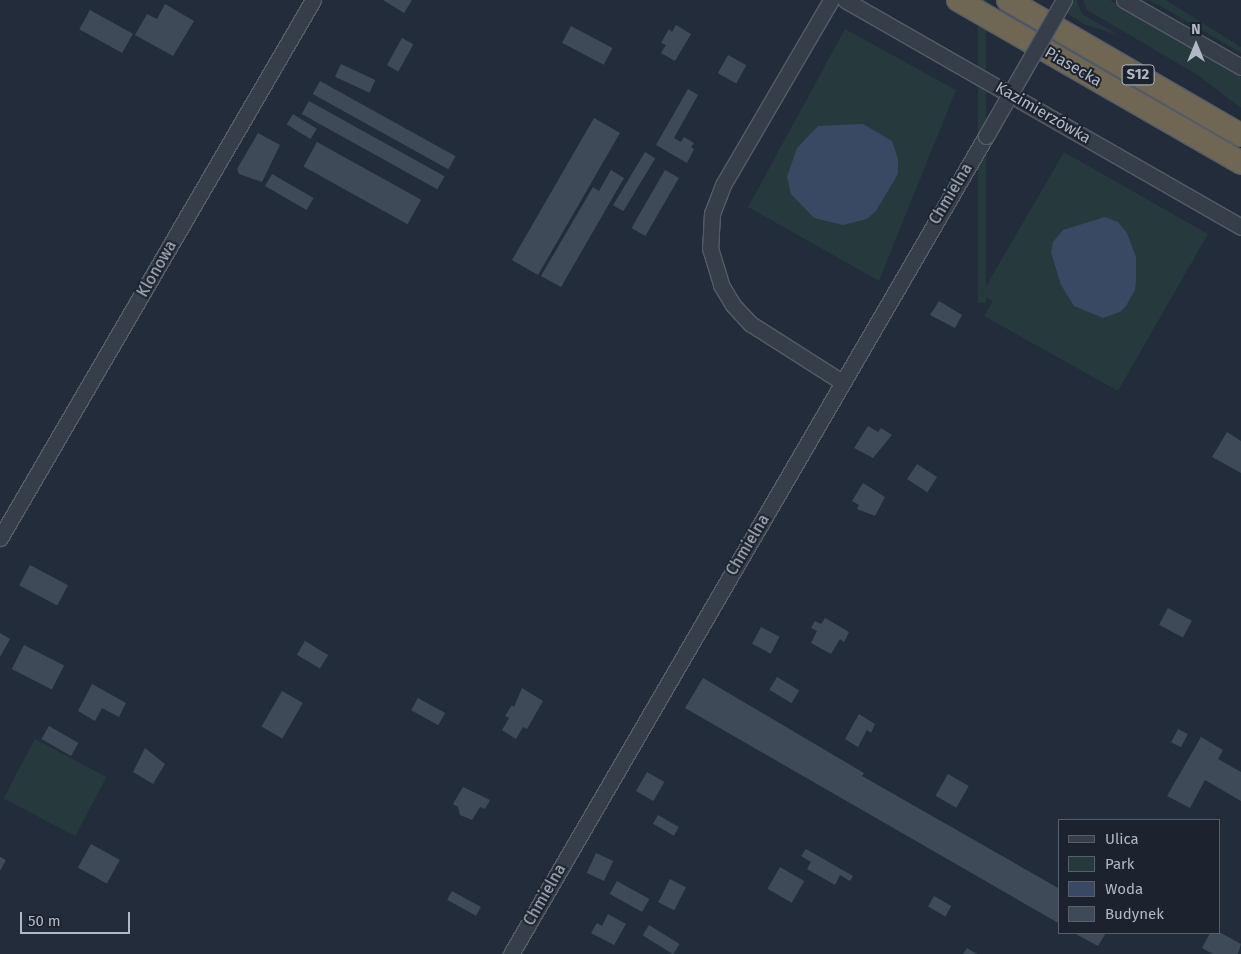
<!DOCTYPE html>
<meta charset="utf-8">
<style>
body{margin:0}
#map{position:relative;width:1241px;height:954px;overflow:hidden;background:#232c3a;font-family:"Fira Sans",sans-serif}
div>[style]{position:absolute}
.green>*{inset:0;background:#26393c;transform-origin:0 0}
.water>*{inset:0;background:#394963}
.building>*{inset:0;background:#3f4a59;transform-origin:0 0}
.roads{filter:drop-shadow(1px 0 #555c68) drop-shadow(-1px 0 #555c68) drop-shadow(0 1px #555c68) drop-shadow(0 -1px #555c68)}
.minor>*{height:15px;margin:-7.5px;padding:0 7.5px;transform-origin:7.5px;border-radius:7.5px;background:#363e4a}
.highway>*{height:22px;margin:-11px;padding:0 11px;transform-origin:11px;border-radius:11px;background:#706654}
.bridges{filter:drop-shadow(1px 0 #555c68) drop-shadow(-1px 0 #555c68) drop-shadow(0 1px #555c68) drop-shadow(0 -1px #555c68)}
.minor-bridge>*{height:15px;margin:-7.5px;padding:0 7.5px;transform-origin:7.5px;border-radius:7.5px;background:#363e4a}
span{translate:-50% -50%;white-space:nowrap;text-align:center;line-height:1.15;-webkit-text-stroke:4px #1c232f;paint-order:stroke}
.shield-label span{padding:1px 4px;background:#1c232f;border:1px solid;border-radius:4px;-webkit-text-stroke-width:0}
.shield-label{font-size:15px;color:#b2b9c6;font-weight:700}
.street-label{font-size:16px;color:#b2b9c6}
.legend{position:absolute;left:1058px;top:819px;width:162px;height:115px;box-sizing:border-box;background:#1c232f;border:1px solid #585f6b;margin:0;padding:6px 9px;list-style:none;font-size:15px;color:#b2b9c6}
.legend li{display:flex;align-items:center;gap:10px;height:25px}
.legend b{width:25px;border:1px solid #585f6b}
.north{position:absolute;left:1171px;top:20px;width:50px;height:50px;-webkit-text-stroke:4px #1c232f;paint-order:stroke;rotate:0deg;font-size:14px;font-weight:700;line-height:20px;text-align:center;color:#b2b9c6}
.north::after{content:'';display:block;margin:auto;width:18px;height:22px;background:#b2b9c6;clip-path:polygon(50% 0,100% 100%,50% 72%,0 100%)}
.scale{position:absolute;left:20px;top:912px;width:110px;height:22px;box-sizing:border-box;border:2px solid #b2b9c6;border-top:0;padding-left:6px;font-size:15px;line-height:18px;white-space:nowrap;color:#b2b9c6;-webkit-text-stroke:4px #1c232f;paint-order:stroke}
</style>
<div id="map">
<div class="green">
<div style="left:978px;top:0;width:8px;height:303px"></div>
<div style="clip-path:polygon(1063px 0,1077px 0,1082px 14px,1120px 36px,1084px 24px,1068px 14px)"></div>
<div style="clip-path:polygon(1083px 0,1110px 0,1241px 77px,1241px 108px,1196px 74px,1087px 10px)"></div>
<div style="clip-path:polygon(1150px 0,1166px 0,1241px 47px,1241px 53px)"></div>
<div style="clip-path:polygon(845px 29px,956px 90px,879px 281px,748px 207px)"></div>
<div style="clip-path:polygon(1064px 152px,1208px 234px,1118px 391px,984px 316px,993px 301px,981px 295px)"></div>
<div style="left:35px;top:739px;width:81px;height:67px;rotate:28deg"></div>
</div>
<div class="water">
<div style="clip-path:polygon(863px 124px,892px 141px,898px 159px,898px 174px,876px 211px,867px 219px,843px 225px,814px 218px,791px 194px,787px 177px,797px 148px,818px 126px)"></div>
<div style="clip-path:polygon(1105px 217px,1118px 222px,1127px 233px,1136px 257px,1136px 280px,1135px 290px,1126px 306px,1120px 312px,1103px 318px,1074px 306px,1061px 285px,1051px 252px,1053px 242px,1063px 230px)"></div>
</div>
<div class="building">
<div style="clip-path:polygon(383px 0,412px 0,404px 13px)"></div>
<div style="clip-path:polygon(165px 4px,194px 21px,173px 56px,135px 35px,147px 14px,157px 19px)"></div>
<div style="left:90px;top:10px;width:49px;height:22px;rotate:29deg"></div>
<div style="clip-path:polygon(676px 25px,691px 34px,675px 61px,661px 53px,666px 45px,661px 43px,669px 29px,672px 32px)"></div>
<div style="left:571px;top:26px;width:47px;height:19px;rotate:28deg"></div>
<div style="left:402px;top:38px;width:13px;height:31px;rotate:29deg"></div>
<div style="left:728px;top:55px;width:21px;height:21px;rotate:29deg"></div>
<div style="left:341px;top:64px;width:38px;height:14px;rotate:25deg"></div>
<div style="left:320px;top:81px;width:155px;height:15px;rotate:29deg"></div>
<div style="clip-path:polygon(688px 89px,698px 95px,674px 138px,681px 142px,684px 137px,694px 143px,691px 147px,694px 149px,687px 163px,656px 145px)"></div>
<div style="left:309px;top:101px;width:155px;height:15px;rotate:29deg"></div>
<div style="left:293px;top:114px;width:28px;height:12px;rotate:32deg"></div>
<div style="left:594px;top:118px;width:30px;height:164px;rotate:30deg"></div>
<div style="clip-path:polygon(258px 133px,280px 145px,262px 182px,239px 174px,237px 169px)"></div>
<div style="left:317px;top:142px;width:119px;height:28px;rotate:29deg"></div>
<div style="left:645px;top:152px;width:12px;height:62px;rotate:31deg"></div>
<div style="clip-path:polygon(611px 170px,624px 178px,561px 287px,541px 276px,593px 187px,599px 191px)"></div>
<div style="left:665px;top:170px;width:16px;height:67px;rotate:30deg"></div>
<div style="left:272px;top:174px;width:48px;height:14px;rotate:30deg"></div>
<div style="clip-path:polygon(939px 301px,962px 315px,955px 328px,930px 315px)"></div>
<div style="clip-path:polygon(868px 426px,878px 432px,881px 428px,892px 435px,873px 458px,854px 448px)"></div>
<div style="clip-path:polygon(1227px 432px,1241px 441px,1241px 473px,1212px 457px)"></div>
<div style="left:917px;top:464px;width:24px;height:18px;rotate:33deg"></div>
<div style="clip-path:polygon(863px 483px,885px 497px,875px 516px,857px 509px,859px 505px,852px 501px)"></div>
<div style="left:30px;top:565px;width:43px;height:23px;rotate:28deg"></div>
<div style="left:1168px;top:608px;width:27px;height:19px;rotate:28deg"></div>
<div style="clip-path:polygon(825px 618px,849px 632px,844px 642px,840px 639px,831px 654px,811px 643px,817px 631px,811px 628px,815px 621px,821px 624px)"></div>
<div style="left:761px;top:627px;width:21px;height:19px;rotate:28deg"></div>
<div style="clip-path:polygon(0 633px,10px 639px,0 657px)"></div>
<div style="left:305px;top:641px;width:27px;height:16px;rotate:31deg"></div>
<div style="left:24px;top:645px;width:45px;height:27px;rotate:27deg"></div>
<div style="left:777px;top:677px;width:26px;height:15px;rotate:31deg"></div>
<div style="clip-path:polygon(703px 678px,864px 773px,862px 776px,1060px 889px,1060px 924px,685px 708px)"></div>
<div style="clip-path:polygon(92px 684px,126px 703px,119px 717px,102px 708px,95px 721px,78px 711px)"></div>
<div style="clip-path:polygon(522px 688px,543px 701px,527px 729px,523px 727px,516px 739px,502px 730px,509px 718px,505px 716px,512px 705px,514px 707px)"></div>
<div style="left:282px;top:691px;width:24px;height:41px;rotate:30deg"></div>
<div style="left:418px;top:698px;width:31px;height:14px;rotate:29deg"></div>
<div style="clip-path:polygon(859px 714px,875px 724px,871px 733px,867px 730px,858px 747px,845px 739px)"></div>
<div style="left:49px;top:726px;width:34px;height:15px;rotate:30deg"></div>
<div style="left:1178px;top:729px;width:11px;height:15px;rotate:27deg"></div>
<div style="clip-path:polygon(1201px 737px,1223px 750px,1218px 759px,1241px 772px,1241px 801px,1205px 780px,1190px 808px,1167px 796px)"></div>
<div style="clip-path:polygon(145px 748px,165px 764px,153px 784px,133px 772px)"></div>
<div style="left:647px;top:772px;width:20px;height:22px;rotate:30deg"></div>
<div style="left:948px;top:774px;width:24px;height:25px;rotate:30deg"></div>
<div style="clip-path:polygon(463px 787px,490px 800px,485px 809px,480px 807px,472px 820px,460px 815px,458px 807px,453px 804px)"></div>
<div style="left:658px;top:815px;width:24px;height:10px;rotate:30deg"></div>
<div style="left:91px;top:844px;width:33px;height:27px;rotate:29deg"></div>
<div style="clip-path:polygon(806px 849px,853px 876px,850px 881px,840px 875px,835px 885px,807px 869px,811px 862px,801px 856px)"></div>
<div style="left:596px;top:853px;width:19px;height:22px;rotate:25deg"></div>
<div style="clip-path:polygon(0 857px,6px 860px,0 871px)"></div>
<div style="left:780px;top:867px;width:28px;height:25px;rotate:30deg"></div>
<div style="left:670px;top:879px;width:18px;height:26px;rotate:27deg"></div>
<div style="left:617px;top:881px;width:37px;height:15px;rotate:29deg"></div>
<div style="left:452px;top:891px;width:33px;height:10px;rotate:29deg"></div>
<div style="left:934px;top:896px;width:20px;height:12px;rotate:30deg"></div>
<div style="clip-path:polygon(608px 914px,626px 924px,614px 945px,591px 933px,597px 923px,602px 926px)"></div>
<div style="left:649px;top:925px;width:36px;height:12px;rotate:32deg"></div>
<div style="clip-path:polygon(1074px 933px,1106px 933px,1098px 946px)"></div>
<div style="clip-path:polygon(1210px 933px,1221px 933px,1241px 944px,1238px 954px,1213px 954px,1202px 948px)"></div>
<div style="clip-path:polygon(967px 948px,977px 954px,963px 954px)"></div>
</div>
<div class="roads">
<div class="minor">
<div style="left:831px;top:0;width:214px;rotate:120.3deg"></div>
<div style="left:723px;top:185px;width:30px;rotate:111deg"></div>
<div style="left:712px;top:213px;width:35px;rotate:93deg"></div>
<div style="left:710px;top:248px;width:39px;rotate:73deg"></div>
<div style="left:721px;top:285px;width:23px;rotate:59deg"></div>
<div style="left:733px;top:305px;width:26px;rotate:47deg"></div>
<div style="left:751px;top:324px;width:108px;rotate:32.5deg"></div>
<div style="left:845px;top:0;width:456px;rotate:29.8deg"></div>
<div style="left:1124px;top:0;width:135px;rotate:29.8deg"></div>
<div style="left:0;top:538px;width:622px;rotate:-59.81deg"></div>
<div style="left:511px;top:954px;width:946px;rotate:-59.86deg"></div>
</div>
<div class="highway">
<div style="left:958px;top:0;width:327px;rotate:29.9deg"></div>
<div style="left:1008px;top:0;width:269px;rotate:30.1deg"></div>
</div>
</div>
<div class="bridges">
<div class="minor-bridge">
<div style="left:986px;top:136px;width:157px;rotate:-60.2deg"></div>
</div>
</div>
<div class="shield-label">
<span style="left:1138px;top:75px">S12</span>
</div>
<div class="street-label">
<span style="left:1073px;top:67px;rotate:30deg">Piasecka</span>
<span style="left:1043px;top:113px;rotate:30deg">Kazimierzówka</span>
<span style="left:951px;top:194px;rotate:-59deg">Chmielna</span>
<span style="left:157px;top:269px;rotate:-60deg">Klonowa</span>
<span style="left:748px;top:545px;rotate:-59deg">Chmielna</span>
<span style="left:545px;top:895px;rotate:-60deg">Chmielna</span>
</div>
<ul class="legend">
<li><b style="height:6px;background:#363e4a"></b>Ulica</li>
<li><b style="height:14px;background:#26393c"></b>Park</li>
<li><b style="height:14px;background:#394963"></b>Woda</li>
<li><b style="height:14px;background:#3f4a59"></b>Budynek</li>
</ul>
<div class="north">N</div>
<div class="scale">50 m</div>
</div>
